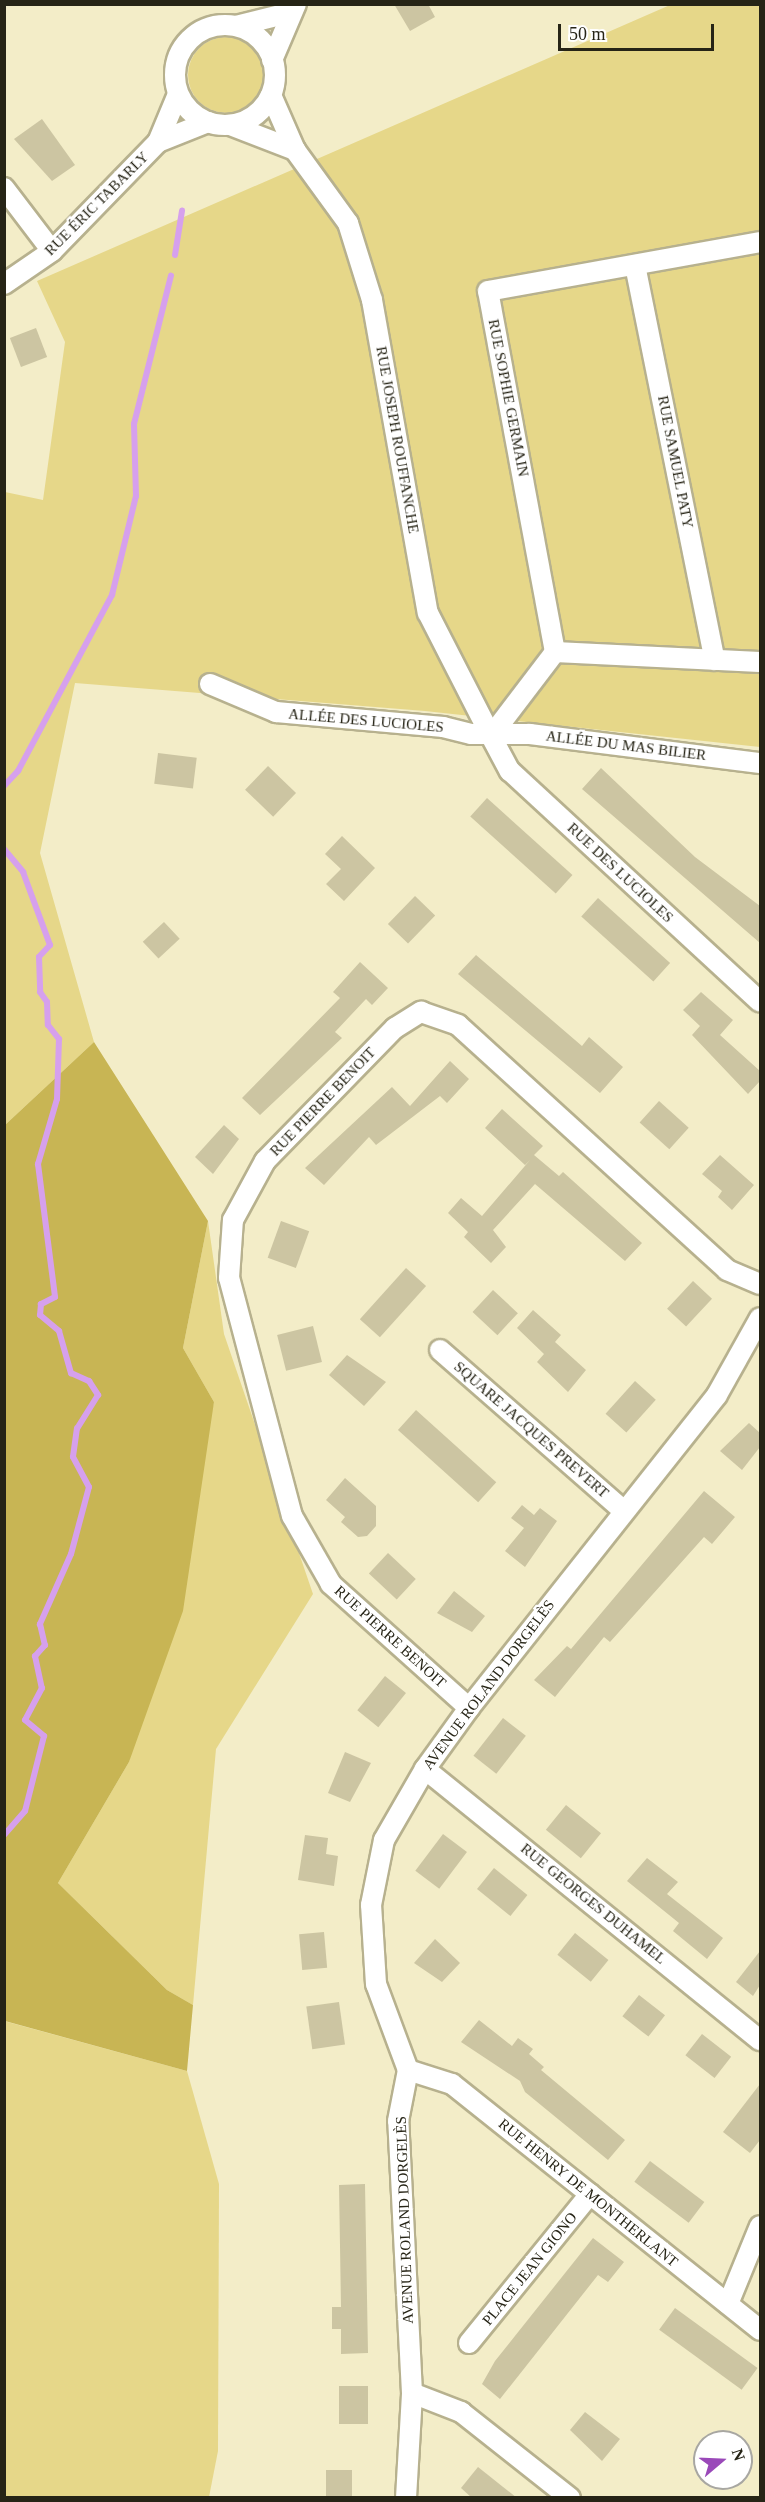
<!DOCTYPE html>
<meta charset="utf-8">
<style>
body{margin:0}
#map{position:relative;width:765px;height:2502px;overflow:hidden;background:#f3edc8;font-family:Georgia,serif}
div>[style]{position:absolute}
.green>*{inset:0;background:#e6d789}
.round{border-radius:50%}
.forest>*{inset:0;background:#c8b554}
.stream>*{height:6px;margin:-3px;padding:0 3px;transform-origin:3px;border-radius:3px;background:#d6a0ed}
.building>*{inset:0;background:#ccc5a2;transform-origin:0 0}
.roads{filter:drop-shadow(2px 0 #b7b18e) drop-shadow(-2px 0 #b7b18e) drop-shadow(0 2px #b7b18e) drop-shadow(0 -2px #b7b18e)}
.street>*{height:20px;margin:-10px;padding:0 10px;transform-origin:10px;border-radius:10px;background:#fff}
.street>.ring{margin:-10px;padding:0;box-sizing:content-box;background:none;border:20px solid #fff;border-radius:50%}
span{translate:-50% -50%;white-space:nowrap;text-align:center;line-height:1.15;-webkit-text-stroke:4.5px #fff;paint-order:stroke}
.street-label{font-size:15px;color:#262416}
.frame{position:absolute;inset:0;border:6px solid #262416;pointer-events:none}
.north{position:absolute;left:693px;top:2430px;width:60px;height:60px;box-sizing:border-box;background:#fff;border:2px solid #a8a7a2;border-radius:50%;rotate:71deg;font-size:16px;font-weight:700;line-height:24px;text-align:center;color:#262416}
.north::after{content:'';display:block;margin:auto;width:21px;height:27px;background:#9a49b9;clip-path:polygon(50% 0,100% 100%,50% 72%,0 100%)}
.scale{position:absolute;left:558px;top:24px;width:156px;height:27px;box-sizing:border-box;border:3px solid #262416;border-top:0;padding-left:8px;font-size:18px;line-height:21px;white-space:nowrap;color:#262416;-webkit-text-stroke:4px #fff;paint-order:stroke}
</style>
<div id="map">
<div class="green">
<div style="clip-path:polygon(670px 5px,760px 5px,760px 747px,425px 711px,75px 683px,40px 853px,94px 1042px,5px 1125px,5px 492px,43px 500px,65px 342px,37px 281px)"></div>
<div class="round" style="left:188px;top:37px;width:76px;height:76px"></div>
<div style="clip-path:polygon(208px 1221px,224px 1334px,313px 1594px,216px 1749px,193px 2005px,167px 1990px,58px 1883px,129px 1762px,214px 1402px,183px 1348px)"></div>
<div style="clip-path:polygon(4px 2021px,187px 2071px,219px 2184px,218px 2451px,209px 2497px,5px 2497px)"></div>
</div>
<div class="forest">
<div style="clip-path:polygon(94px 1042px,208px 1221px,183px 1348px,214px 1402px,183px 1611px,129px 1762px,58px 1883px,167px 1990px,193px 2005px,187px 2071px,5px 2021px,5px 1125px)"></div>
</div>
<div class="stream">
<div style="left:175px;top:255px;width:45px;rotate:-81deg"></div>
<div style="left:4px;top:786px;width:21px;rotate:-47deg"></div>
<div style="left:18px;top:771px;width:200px;rotate:-61.9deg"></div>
<div style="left:112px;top:595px;width:102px;rotate:-76.4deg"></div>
<div style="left:136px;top:496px;width:72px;rotate:-91.6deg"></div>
<div style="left:134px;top:424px;width:153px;rotate:-76deg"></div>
<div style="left:4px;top:849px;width:30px;rotate:50deg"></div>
<div style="left:23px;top:872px;width:78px;rotate:69.7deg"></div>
<div style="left:50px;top:945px;width:16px;rotate:133deg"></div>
<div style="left:39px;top:957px;width:35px;rotate:88deg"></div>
<div style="left:40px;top:992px;width:12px;rotate:55deg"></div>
<div style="left:47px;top:1002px;width:23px;rotate:88deg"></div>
<div style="left:48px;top:1025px;width:18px;rotate:52deg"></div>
<div style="left:59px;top:1039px;width:60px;rotate:91.9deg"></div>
<div style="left:57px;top:1099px;width:68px;rotate:106.3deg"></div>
<div style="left:38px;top:1164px;width:134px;rotate:82.7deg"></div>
<div style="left:55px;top:1297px;width:16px;rotate:153deg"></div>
<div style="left:41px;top:1304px;width:11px;rotate:95deg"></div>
<div style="left:40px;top:1315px;width:25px;rotate:40deg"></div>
<div style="left:59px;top:1331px;width:44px;rotate:74.1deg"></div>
<div style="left:71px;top:1373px;width:20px;rotate:24deg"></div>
<div style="left:89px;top:1381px;width:17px;rotate:57deg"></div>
<div style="left:98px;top:1395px;width:39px;rotate:122deg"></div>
<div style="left:77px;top:1428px;width:29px;rotate:98deg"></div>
<div style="left:73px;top:1457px;width:34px;rotate:62deg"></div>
<div style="left:89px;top:1487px;width:69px;rotate:105deg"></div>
<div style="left:71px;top:1554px;width:77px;rotate:113.9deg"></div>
<div style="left:40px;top:1624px;width:22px;rotate:77deg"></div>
<div style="left:45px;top:1645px;width:15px;rotate:132deg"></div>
<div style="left:35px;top:1656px;width:33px;rotate:78deg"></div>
<div style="left:42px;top:1688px;width:36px;rotate:118deg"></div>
<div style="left:25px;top:1720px;width:25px;rotate:40deg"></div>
<div style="left:44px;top:1736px;width:77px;rotate:104.2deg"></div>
<div style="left:25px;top:1811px;width:32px;rotate:131deg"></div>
</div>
<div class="building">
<div style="clip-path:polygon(394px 4px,428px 4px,435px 17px,410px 31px)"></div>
<div style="clip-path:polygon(42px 119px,75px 165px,52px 181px,14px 139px)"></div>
<div style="left:36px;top:328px;width:31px;height:28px;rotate:69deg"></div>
<div style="left:158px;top:753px;width:39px;height:31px;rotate:7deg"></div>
<div style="left:268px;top:766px;width:39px;height:33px;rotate:44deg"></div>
<div style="clip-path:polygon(601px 768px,695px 857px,760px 906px,760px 943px,582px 789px)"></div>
<div style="left:487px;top:798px;width:115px;height:25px;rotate:42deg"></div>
<div style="clip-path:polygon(342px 836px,375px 868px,344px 901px,326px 884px,341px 869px,325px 854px)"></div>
<div style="left:415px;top:896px;width:28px;height:39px;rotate:44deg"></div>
<div style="left:598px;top:898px;width:97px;height:25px;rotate:42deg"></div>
<div style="left:164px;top:922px;width:23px;height:29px;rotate:47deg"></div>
<div style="clip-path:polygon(476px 955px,582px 1046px,589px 1037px,623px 1067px,600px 1093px,458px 974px)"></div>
<div style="clip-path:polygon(360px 962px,388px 988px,372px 1005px,366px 999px,335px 1032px,342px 1038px,260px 1115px,242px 1098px,340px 998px,333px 992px)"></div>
<div style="clip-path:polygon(701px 992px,733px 1020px,720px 1035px,760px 1071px,760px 1081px,748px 1094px,692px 1035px,700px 1026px,683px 1010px)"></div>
<div style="clip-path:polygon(450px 1061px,469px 1079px,447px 1103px,440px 1096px,376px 1145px,369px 1137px,324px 1185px,305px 1168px,392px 1087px,410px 1106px)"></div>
<div style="left:659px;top:1101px;width:40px;height:29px;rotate:42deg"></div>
<div style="clip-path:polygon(502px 1109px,543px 1146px,534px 1155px,559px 1176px,563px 1172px,642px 1243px,625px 1261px,535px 1184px,493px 1230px,506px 1247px,491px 1263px,464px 1237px,468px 1232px,448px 1213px,461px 1198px,482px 1216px,530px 1160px,525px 1165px,485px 1128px)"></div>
<div style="clip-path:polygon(224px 1125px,239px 1139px,213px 1174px,195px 1157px)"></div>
<div style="clip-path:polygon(720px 1155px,754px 1185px,732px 1210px,718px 1197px,722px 1191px,702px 1174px)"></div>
<div style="left:281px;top:1221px;width:30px;height:39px;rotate:20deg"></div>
<div style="left:406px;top:1268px;width:27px;height:69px;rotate:42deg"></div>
<div style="left:693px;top:1281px;width:26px;height:38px;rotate:43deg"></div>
<div style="left:493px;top:1290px;width:34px;height:30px;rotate:43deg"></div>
<div style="clip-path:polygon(533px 1310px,561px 1335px,555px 1342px,586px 1370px,568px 1392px,537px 1362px,544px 1354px,517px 1328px)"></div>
<div style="left:313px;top:1326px;width:37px;height:37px;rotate:76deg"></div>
<div style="clip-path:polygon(347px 1355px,386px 1382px,364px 1406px,329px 1375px)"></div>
<div style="left:635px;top:1381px;width:28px;height:44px;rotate:42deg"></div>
<div style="left:416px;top:1410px;width:108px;height:27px;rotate:42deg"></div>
<div style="clip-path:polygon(749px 1423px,760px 1433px,760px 1447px,742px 1470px,720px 1451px)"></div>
<div style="clip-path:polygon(345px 1478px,376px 1506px,376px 1526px,367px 1536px,358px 1537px,341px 1522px,345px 1517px,326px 1500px)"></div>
<div style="clip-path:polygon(704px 1491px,735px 1517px,712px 1544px,704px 1537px,610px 1642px,604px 1637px,555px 1697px,534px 1680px,567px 1646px,571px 1649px)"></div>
<div style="clip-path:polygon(522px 1505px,534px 1515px,540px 1508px,557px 1521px,525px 1567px,505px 1551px,524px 1528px,511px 1518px)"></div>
<div style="left:388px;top:1553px;width:38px;height:28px;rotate:43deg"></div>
<div style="clip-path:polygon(454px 1591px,485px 1616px,472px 1632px,437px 1613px)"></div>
<div style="left:385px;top:1676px;width:27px;height:44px;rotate:39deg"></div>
<div style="left:503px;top:1718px;width:29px;height:48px;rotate:38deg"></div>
<div style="clip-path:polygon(345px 1752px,371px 1763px,350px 1802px,328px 1793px)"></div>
<div style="left:566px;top:1805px;width:45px;height:32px;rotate:39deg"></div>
<div style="left:443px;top:1834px;width:30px;height:46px;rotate:37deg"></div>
<div style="clip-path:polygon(305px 1835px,328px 1838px,326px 1854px,338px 1856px,334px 1886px,298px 1880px)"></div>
<div style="clip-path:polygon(647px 1858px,678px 1882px,667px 1894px,723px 1938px,707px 1959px,673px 1931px,679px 1923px,627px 1881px)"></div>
<div style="left:494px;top:1868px;width:43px;height:27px;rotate:39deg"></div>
<div style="left:324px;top:1932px;width:36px;height:25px;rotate:85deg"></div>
<div style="left:575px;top:1933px;width:43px;height:28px;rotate:39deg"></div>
<div style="clip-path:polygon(435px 1939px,460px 1963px,442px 1982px,414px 1963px)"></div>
<div style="clip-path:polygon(760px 1951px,760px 1985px,753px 1996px,736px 1982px)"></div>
<div style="left:639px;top:1995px;width:33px;height:27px;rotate:38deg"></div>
<div style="left:339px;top:2002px;width:43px;height:33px;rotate:82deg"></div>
<div style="clip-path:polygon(479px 2020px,512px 2046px,518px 2038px,533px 2049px,529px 2054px,544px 2067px,541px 2070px,625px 2140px,608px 2160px,525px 2092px,520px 2081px,461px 2042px)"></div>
<div style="left:702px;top:2034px;width:37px;height:27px;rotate:38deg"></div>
<div style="clip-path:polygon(760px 2084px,760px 2140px,750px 2153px,723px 2132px)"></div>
<div style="left:650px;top:2161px;width:68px;height:26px;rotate:37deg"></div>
<div style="clip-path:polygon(365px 2184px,368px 2353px,341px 2354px,341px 2329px,332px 2329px,332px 2307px,341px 2307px,339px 2185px)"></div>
<div style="clip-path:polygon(593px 2238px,624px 2262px,608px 2282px,598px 2275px,500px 2399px,482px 2384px,495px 2361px)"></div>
<div style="left:675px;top:2308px;width:102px;height:27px;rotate:36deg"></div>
<div style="left:339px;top:2386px;width:29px;height:38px"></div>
<div style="clip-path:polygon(585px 2412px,620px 2439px,602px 2461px,570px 2430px)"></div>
<div style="clip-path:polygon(478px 2467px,517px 2498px,472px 2498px,461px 2488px)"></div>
<div style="left:326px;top:2470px;width:26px;height:28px"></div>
</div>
<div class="roads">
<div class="street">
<div class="ring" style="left:175px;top:25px;width:80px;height:80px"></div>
<div style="left:236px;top:26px;width:54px;rotate:-14deg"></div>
<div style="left:272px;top:60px;width:61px;rotate:-66.8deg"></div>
<div style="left:271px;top:95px;width:60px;rotate:66.4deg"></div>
<div style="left:295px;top:150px;width:90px;rotate:54deg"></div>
<div style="left:348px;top:223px;width:81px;rotate:72.7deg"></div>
<div style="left:372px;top:300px;width:318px;rotate:79.9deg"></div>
<div style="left:428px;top:613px;width:138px;rotate:62.9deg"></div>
<div style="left:491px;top:736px;width:40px;rotate:62deg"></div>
<div style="left:510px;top:771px;width:340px;rotate:42.7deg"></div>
<div style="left:230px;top:125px;width:70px;rotate:21deg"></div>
<div style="left:158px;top:142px;width:54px;rotate:-21.8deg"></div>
<div style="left:4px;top:188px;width:79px;rotate:52.7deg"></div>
<div style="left:635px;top:265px;width:403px;rotate:78.6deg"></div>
<div style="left:4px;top:284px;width:58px;rotate:-34.5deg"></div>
<div style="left:52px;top:251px;width:152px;rotate:-45.8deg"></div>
<div style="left:158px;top:142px;width:52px;rotate:-67.4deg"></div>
<div style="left:555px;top:652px;width:367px;rotate:-100.5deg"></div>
<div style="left:488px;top:291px;width:276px;rotate:-10.2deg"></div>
<div style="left:210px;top:684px;width:72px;rotate:23deg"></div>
<div style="left:276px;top:712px;width:168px;rotate:5.1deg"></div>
<div style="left:443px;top:727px;width:29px;rotate:14deg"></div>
<div style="left:471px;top:734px;width:59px"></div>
<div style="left:530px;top:734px;width:232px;rotate:7.2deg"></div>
<div style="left:491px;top:736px;width:106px;rotate:-52.7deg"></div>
<div style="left:555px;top:652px;width:205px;rotate:2.8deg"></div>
<div style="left:440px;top:1350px;width:243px;rotate:41.2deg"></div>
<div style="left:469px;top:1708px;width:186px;rotate:-138.1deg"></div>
<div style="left:331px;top:1584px;width:78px;rotate:-119.8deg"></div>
<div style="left:292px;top:1516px;width:246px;rotate:-104.8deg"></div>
<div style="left:229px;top:1278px;width:58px;rotate:-86.1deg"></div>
<div style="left:233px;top:1220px;width:67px;rotate:-61.5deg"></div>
<div style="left:265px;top:1161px;width:186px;rotate:-45.7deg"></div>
<div style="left:395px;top:1028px;width:31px;rotate:-32deg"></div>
<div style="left:421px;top:1012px;width:39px;rotate:19deg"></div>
<div style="left:458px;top:1025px;width:364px;rotate:42.3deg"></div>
<div style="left:727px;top:1270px;width:36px;rotate:23deg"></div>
<div style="left:425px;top:1769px;width:431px;rotate:39deg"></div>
<div style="left:408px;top:2070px;width:46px;rotate:17.7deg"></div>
<div style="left:452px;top:2084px;width:394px;rotate:38.6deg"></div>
<div style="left:728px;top:2304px;width:84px;rotate:-67.7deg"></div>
<div style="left:469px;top:2343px;width:192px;rotate:-50.9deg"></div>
<div style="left:412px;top:2393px;width:53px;rotate:21.2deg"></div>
<div style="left:461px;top:2412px;width:139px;rotate:38.3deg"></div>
<div style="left:406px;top:2498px;width:105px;rotate:-86.7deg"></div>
<div style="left:412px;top:2393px;width:272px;rotate:-92.9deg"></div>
<div style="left:398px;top:2121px;width:52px;rotate:-78.9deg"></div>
<div style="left:408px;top:2070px;width:92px;rotate:-110.4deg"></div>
<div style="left:376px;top:1984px;width:79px;rotate:-93.6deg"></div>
<div style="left:371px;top:1905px;width:66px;rotate:-78.7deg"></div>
<div style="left:384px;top:1840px;width:82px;rotate:-60deg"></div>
<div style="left:425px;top:1769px;width:75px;rotate:-54.2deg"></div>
<div style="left:469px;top:1708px;width:399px;rotate:-51.6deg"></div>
<div style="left:717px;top:1395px;width:88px;rotate:-60.8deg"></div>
</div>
</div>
<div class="street-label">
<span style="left:97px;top:204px;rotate:-45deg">RUE ÉRIC TABARLY</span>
<span style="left:508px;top:398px;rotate:79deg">RUE SOPHIE GERMAIN</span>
<span style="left:397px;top:440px;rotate:80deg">RUE JOSEPH ROUFFANCHE</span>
<span style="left:675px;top:462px;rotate:79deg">RUE SAMUEL PATY</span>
<span style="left:366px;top:721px;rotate:5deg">ALLÉE DES LUCIOLES</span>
<span style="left:626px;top:746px;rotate:7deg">ALLÉE DU MAS BILIER</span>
<span style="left:620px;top:873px;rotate:43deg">RUE DES LUCIOLES</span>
<span style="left:323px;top:1102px;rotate:-46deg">RUE PIERRE BENOIT</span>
<span style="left:531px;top:1430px;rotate:41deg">SQUARE JACQUES PREVERT</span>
<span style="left:390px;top:1637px;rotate:42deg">RUE PIERRE BENOIT</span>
<span style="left:489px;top:1685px;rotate:-53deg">AVENUE ROLAND DORGELÈS</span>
<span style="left:593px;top:1904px;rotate:39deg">RUE GEORGES DUHAMEL</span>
<span style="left:588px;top:2193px;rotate:39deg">RUE HENRY DE MONTHERLANT</span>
<span style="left:405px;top:2220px;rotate:-92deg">AVENUE ROLAND DORGELÈS</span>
<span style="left:530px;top:2269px;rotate:-51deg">PLACE JEAN GIONO</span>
</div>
<div class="frame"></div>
<div class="north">N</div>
<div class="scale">50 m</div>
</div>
